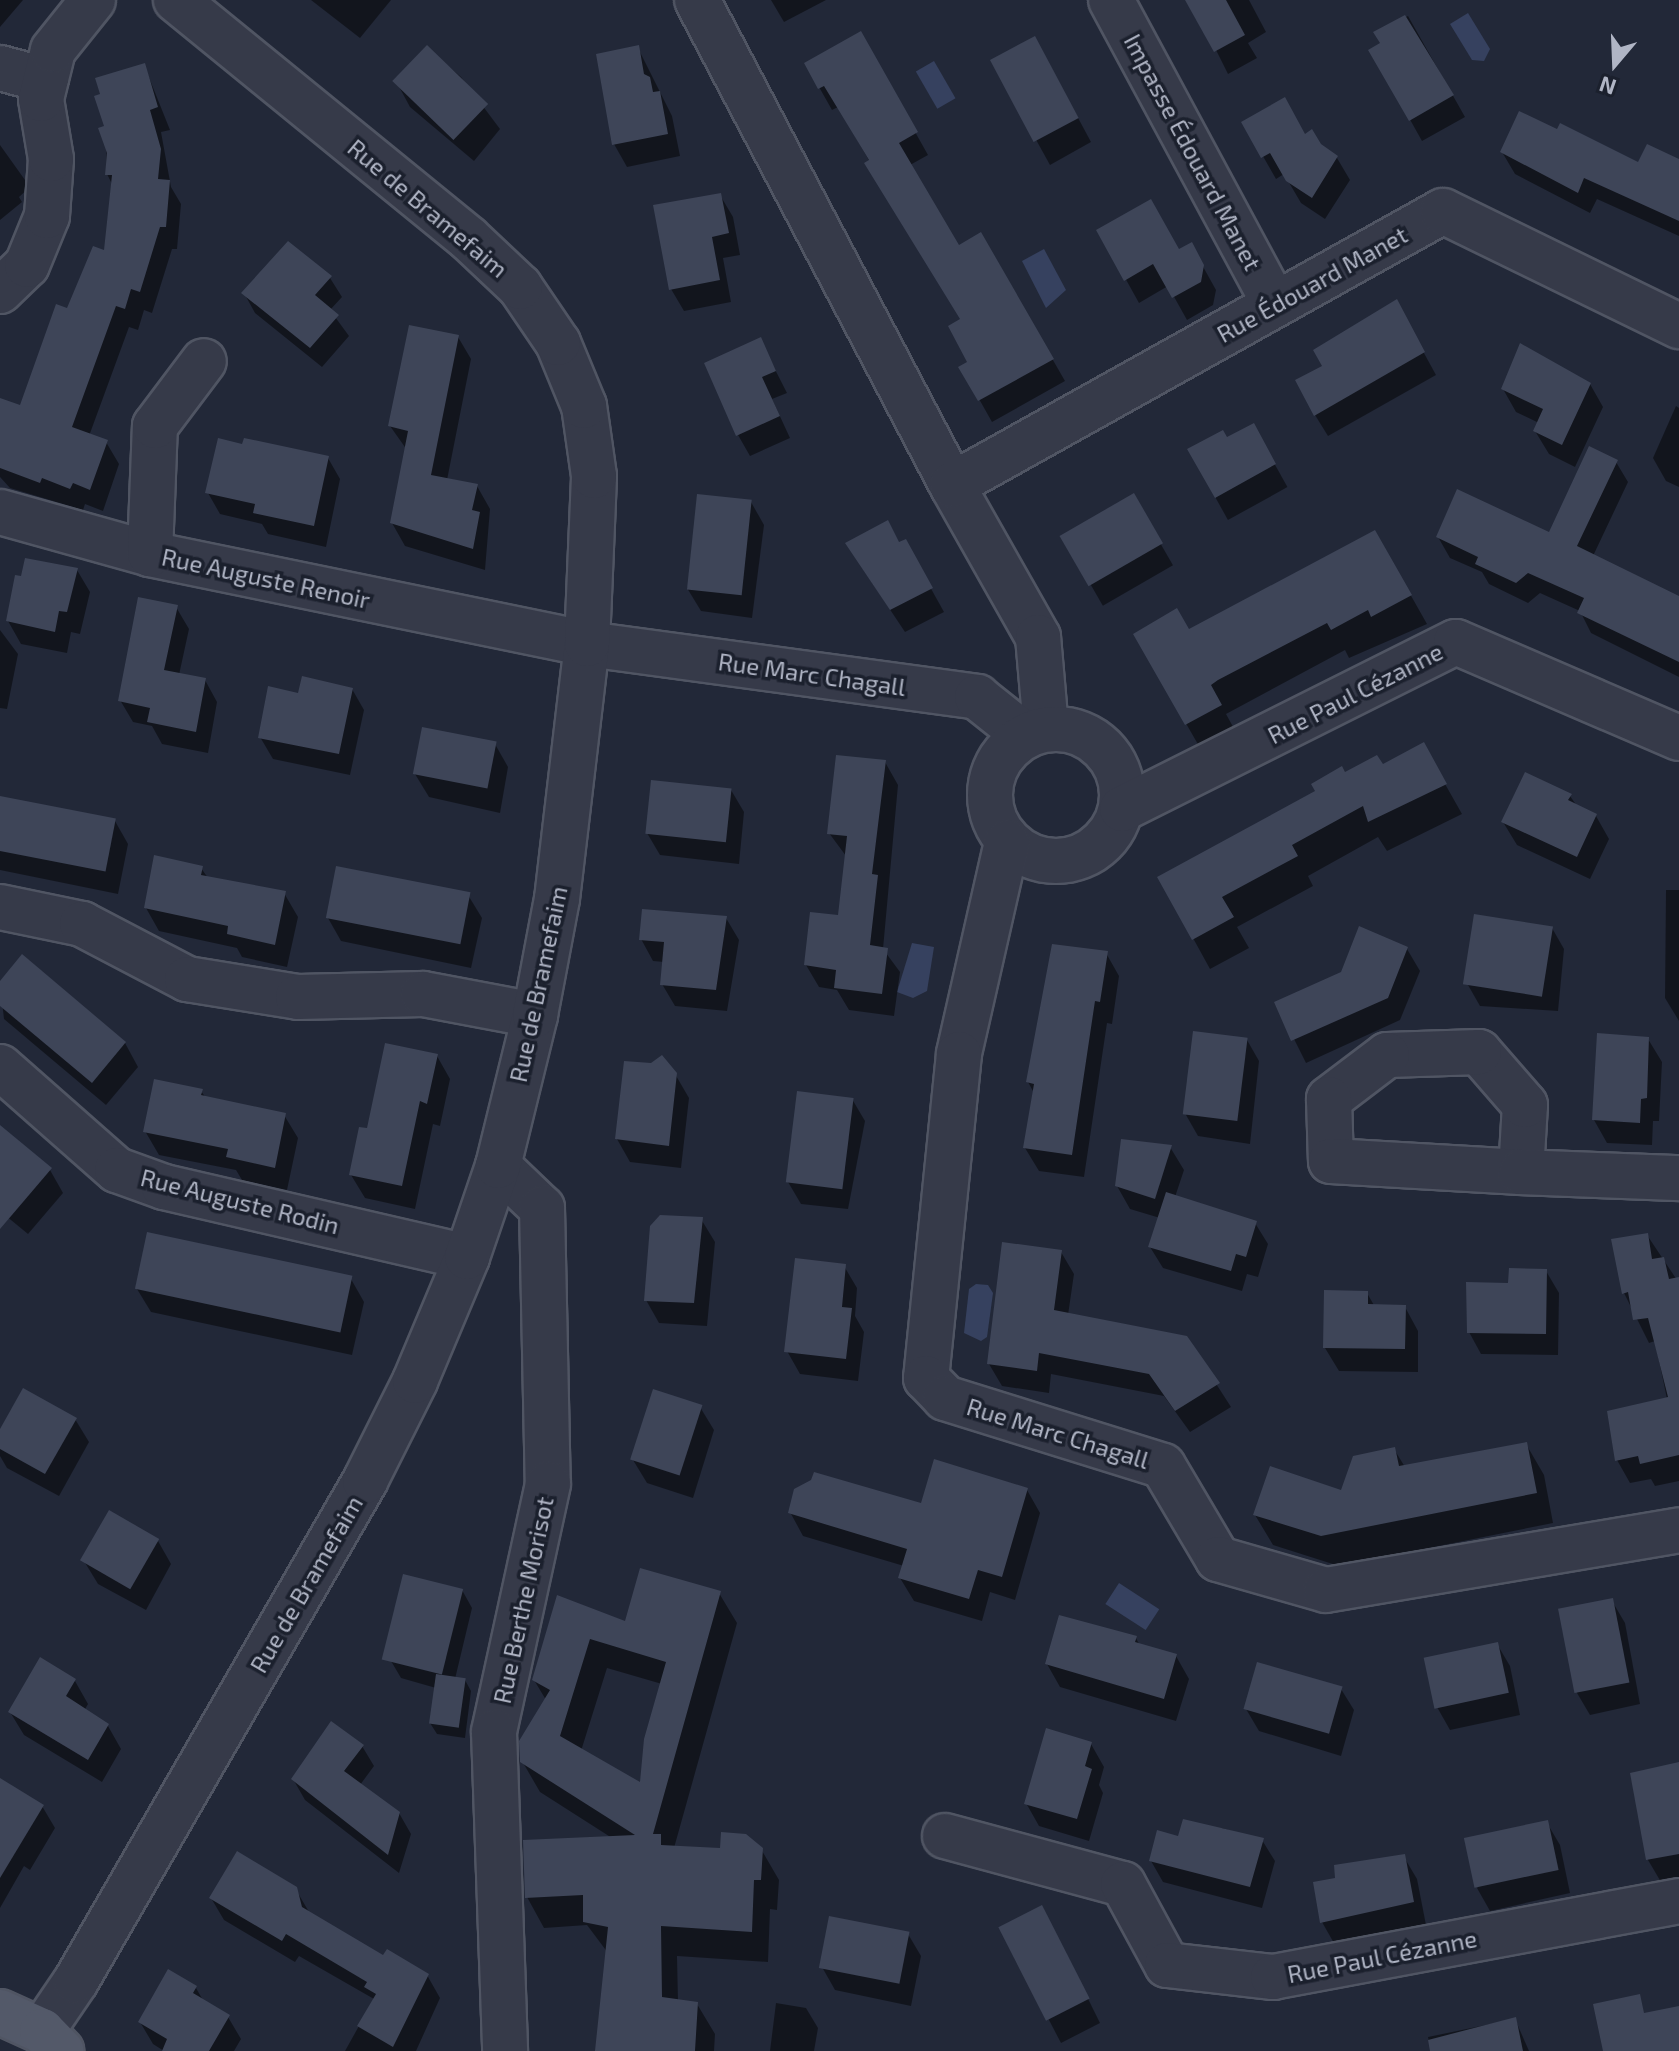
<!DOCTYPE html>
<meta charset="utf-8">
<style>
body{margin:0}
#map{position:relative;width:1679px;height:2051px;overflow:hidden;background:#222838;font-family:"Exo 2",sans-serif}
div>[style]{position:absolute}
.water>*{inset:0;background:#36415f;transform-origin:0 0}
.shadow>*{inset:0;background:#0007;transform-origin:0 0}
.building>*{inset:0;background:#3e4558;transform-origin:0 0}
.roads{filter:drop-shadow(2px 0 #505563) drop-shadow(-2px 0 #505563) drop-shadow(0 2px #505563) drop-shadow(0 -2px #505563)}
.minor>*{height:44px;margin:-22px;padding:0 22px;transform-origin:22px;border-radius:22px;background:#363a49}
.minor>.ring{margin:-22px;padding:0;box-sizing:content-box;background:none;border:44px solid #363a49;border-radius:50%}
.major>*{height:44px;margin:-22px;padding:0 22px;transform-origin:22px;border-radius:22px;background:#535969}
span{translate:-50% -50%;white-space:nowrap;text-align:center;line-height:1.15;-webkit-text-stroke:7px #1b202d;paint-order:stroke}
.street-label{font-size:24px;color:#b0b5c5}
.north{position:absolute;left:1575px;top:24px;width:80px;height:80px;-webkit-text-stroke:6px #1b202d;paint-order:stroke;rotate:199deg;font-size:22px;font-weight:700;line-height:32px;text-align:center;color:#b0b5c5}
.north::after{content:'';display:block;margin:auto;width:28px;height:36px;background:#b0b5c5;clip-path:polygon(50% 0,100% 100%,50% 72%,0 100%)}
</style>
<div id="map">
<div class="water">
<div style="clip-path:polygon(1468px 13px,1490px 49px,1484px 61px,1472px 60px,1450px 24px)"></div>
<div style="left:934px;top:61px;width:43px;height:21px;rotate:60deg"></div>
<div style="clip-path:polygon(1044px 249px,1066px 290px,1046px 308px,1022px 261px)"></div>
<div style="clip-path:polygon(912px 943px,934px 947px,927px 991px,913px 998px,897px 992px)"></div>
<div style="clip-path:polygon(976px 1284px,988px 1285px,993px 1293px,987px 1337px,981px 1341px,964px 1333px,969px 1289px)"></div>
<div style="left:1119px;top:1583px;width:48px;height:25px;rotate:33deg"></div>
</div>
<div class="shadow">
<div style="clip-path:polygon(0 0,23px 0,0 27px)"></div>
<div style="clip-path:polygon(311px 0,391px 0,360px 38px)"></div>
<div style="clip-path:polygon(771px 0,826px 0,784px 22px)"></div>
<div style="clip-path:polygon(1191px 0,1249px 0,1266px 32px,1248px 43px,1257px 58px,1228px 74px)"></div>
<div style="clip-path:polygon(1408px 16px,1465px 117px,1422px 141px,1371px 50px,1382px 44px,1376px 33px)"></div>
<div style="clip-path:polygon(860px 34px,928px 155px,910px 165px,958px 248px,981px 235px,1065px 381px,992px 422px,961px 367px,970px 363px,962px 320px,838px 107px,832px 110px,806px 64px)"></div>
<div style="clip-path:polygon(427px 48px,461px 77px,500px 129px,474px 161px,410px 107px,397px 83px)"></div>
<div style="clip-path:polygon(638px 48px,672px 116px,680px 156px,627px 167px,614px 144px)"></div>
<div style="clip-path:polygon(993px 62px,1048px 62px,1091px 142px,1050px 165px)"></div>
<div style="clip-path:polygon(144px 65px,170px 130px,161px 132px,171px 187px,181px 204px,177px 249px,172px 249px,152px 313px,144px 310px,138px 330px,129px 327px,89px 436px,106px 442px,119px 464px,103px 511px,85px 504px,83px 510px,10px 488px,0 477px,0 401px,21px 408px,68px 311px,106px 252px,113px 186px,107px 174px,106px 128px)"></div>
<div style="clip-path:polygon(1244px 123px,1305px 136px,1337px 158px,1350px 180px,1325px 219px,1301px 203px,1284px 174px,1276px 179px)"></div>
<div style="clip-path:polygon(0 145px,30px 187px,19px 197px,22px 202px,0 220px)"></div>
<div style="clip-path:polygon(1502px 152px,1639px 165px,1679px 162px,1679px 236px,1597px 199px,1590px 213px,1515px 174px)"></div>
<div style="clip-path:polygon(720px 195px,733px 217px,740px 255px,723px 258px,731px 302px,684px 311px,671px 289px)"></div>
<div style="clip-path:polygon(1099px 231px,1179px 252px,1191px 245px,1216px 290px,1213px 305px,1187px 320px,1168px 286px,1139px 303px)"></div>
<div style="clip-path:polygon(330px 278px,342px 297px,330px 310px,349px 336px,322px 367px,255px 313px,244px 293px)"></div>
<div style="clip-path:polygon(1408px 324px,1436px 375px,1328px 436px,1315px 415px)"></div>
<div style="clip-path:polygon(458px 337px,471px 359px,447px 480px,477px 486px,490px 509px,485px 570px,405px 546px,392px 523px,407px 450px,390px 426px)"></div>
<div style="clip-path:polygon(760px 340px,787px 393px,772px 399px,790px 438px,750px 456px,738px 435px)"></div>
<div style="clip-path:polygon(1590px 384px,1603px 407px,1575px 467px,1549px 454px,1535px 431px,1539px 423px,1516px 412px,1503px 389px)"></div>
<div style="clip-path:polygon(1676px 406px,1679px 408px,1679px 487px,1666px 481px,1653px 458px)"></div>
<div style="left:1253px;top:425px;width:71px;height:68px;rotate:61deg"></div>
<div style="clip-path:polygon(328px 458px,340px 479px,326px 547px,268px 534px,262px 524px,220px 514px,208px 493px)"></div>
<div style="clip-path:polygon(1616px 462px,1628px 482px,1593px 556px,1679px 598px,1679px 677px,1591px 633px,1580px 611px,1540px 593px,1528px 603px,1489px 584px,1482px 572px,1450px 558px,1438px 537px,1550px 534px)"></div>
<div style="left:1133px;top:496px;width:80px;height:81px;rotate:60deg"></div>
<div style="clip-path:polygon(751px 502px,764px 525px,752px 618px,701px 611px,687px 588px)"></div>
<div style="clip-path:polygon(1375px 532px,1427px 624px,1349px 658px,1345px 650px,1226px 714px,1237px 734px,1203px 753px,1135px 635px,1188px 631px)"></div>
<div style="clip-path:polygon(905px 542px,944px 612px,905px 632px,861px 566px)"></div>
<div style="clip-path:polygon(77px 570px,90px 592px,80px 634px,71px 632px,67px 653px,21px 644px,8px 621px,22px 578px)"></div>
<div style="clip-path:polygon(176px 607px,189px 629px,179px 675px,205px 680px,217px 702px,208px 753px,162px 744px,152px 726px,133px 722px,120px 700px)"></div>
<div style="clip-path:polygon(0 630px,18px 654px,7px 709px,0 708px)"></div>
<div style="clip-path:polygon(352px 689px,364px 710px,350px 775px,273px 759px,260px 737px,300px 696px)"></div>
<div style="clip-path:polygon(495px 744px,508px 767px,500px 813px,429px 797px,415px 774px)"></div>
<div style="clip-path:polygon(1423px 745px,1462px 814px,1387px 851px,1378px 837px,1308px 876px,1313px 886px,1237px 927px,1249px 948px,1210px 969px,1160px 878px,1345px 775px,1383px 767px)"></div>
<div style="clip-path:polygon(885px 762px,898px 785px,883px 949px,900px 972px,894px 1016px,849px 1010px,837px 990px,819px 987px,806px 965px,840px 917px,846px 856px,829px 833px)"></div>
<div style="clip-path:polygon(731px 790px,744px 812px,739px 864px,660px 855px,647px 833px)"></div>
<div style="clip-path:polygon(1570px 796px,1577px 806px,1596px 816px,1609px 839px,1590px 879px,1517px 845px,1503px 822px)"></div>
<div style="clip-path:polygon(0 797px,115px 821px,128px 844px,118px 894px,0 870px)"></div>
<div style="clip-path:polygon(201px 868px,208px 878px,284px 893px,298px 917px,287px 967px,242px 957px,237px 948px,159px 931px,146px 908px)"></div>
<div style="clip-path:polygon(1666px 890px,1679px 890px,1679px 1021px,1665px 998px)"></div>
<div style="clip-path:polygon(468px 895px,482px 918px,471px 968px,341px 941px,328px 918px)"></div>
<div style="clip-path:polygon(726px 918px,739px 940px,727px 1011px,675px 1006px,662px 984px,664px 962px,653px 961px,641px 939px)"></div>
<div style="clip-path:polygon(1552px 928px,1564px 949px,1558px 1011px,1480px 1006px,1468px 985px)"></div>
<div style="clip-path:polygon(1407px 949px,1420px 971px,1400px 1020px,1306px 1063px,1276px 1003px)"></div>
<div style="clip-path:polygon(1106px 953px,1119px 976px,1112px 1024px,1107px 1023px,1084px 1177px,1039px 1171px,1025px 1148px,1034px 1093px,1028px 1082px)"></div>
<div style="clip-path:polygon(0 984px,125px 1043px,138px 1067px,106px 1105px,4px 1019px)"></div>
<div style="clip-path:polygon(1648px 1039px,1662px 1062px,1659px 1121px,1653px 1121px,1652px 1145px,1607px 1143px,1594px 1120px)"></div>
<div style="clip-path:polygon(1247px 1040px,1259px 1061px,1250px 1144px,1198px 1136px,1186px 1115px)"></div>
<div style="clip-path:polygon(437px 1056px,450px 1079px,440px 1126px,433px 1124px,415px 1209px,365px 1198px,351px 1175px,369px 1130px)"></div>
<div style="clip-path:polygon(651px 1065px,675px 1074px,689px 1098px,681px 1168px,630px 1162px,617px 1139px)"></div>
<div style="clip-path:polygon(201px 1091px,206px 1098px,284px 1115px,298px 1138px,287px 1190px,242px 1180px,236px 1170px,159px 1155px,145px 1131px)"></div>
<div style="clip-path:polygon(852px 1099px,865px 1121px,848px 1209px,801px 1204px,788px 1182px)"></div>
<div style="clip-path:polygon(0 1127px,50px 1170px,63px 1193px,28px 1234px,0 1211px)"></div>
<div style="clip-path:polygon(1170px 1147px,1184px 1170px,1175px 1197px,1255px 1223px,1268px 1244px,1258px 1277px,1247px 1274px,1242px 1291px,1163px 1268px,1150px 1247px,1160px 1218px,1130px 1209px,1117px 1186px)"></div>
<div style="clip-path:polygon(701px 1219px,715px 1242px,707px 1326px,659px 1323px,646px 1300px)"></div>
<div style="clip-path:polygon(1647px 1235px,1679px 1283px,1679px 1481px,1655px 1486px,1651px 1479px,1630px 1483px,1617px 1460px,1667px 1399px,1655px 1341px,1649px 1343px,1624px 1293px)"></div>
<div style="clip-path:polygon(1061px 1252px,1074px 1274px,1068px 1315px,1186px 1337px,1231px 1407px,1190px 1432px,1164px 1396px,1051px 1374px,1049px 1393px,1002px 1386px,989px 1364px)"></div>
<div style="clip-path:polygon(844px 1266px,857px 1288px,855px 1316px,864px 1332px,858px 1381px,800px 1374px,787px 1351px)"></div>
<div style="clip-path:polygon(1546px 1271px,1559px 1293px,1558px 1355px,1481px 1354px,1469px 1332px,1510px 1285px)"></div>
<div style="clip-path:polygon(351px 1279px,364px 1302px,352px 1355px,151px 1312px,137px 1289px)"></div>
<div style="clip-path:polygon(1367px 1293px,1375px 1307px,1405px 1307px,1418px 1331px,1418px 1372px,1339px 1371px,1325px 1348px)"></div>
<div style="clip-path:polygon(700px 1407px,714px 1430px,693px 1498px,647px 1483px,633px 1460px)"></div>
<div style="clip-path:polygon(75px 1419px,89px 1442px,59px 1496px,7px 1468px,0 1456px,0 1433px)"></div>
<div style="clip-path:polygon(1526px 1444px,1544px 1475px,1553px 1523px,1339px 1566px,1273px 1545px,1255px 1515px,1342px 1492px,1394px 1449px,1405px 1467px)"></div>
<div style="clip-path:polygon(813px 1481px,922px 1506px,1027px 1490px,1040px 1513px,1015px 1600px,990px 1592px,982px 1621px,914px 1601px,900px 1578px,904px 1566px,803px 1536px,790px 1512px)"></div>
<div style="clip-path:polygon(158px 1541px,171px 1564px,146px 1610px,98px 1584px,84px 1561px)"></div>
<div style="clip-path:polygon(404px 1577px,462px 1590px,472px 1608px,455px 1679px,465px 1680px,471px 1691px,465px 1738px,437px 1734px,430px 1723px,436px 1688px,401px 1678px,391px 1661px)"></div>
<div style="clip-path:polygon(evenodd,719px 1593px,737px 1623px,674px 1848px,761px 1849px,779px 1880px,777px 1910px,770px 1909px,768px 1962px,677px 1956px,678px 2001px,697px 2004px,715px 2034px,714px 2051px,597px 2051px,608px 1953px,587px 1925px,544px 1928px,527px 1897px,612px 1838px,540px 1792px,522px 1761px,546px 1700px,534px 1680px,559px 1597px,626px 1624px,719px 1593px,607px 1668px,662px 1684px,642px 1785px,581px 1751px,607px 1668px)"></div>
<div style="clip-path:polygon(1612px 1601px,1625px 1623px,1640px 1704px,1590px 1715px,1577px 1693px)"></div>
<div style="clip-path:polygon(1136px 1638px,1140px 1646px,1176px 1656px,1189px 1679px,1176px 1721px,1060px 1687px,1047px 1664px)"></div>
<div style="clip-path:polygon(1497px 1644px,1510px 1666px,1520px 1715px,1450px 1730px,1437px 1707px)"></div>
<div style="clip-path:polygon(75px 1681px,88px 1704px,84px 1711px,108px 1726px,121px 1749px,102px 1782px,24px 1735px,10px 1712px)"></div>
<div style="clip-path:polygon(1341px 1689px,1354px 1710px,1341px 1756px,1259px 1731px,1246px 1709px)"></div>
<div style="clip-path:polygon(1091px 1744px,1104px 1767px,1099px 1785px,1103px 1793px,1089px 1841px,1039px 1826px,1026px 1803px)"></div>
<div style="clip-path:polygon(362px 1746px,374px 1766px,360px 1785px,399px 1813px,411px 1834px,399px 1873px,305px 1800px,293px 1779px)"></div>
<div style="clip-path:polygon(1679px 1764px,1679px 1878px,1661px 1882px,1648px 1860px,1632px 1774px)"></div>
<div style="clip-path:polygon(0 1780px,42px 1806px,55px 1828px,30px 1870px,24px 1866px,0 1908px)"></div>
<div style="clip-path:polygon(1547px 1823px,1560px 1845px,1570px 1893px,1490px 1911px,1477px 1888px)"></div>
<div style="clip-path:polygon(1222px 1828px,1262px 1840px,1275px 1861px,1262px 1908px,1163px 1882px,1151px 1861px,1179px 1838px,1221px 1832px)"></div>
<div style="clip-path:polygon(1404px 1857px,1417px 1879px,1426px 1925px,1335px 1945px,1322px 1922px,1337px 1879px)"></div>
<div style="clip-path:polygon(295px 1888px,309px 1912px,384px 1958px,427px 1975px,440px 1998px,416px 2051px,345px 2051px,374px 1999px,299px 1956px,295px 1962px,224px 1920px,211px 1898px)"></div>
<div style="clip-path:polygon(1001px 1928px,1054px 1930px,1100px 2023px,1061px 2043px)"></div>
<div style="clip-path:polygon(908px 1934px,921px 1956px,911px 2006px,835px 1990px,822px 1967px)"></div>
<div style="clip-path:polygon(196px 1988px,204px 2002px,228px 2017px,241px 2039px,234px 2051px,164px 2051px,153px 2044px,140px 2022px)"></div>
<div style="clip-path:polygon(776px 2003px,806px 2008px,818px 2028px,814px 2051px,770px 2051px)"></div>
<div style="clip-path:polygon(1515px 2019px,1529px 2051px,1431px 2051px,1428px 2037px)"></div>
</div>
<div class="building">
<div style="clip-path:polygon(1185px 0,1226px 0,1245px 35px,1214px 52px)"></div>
<div style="clip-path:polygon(1405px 15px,1454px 95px,1409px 121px,1368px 50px,1380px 43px,1373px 32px)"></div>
<div style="clip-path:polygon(861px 31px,918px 132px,899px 143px,959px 245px,981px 232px,1054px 359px,978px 401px,958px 367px,967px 362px,948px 326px,960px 319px,864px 163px,869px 160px,824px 86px,818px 89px,804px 63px)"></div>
<div style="left:1035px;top:36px;width:93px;height:51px;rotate:62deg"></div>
<div style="left:427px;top:45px;width:85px;height:50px;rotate:44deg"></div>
<div style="clip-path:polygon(639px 45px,644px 74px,650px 77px,653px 92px,660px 91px,668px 134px,612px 145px,596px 54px)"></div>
<div style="clip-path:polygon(145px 63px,158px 107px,150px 110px,161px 149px,158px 179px,170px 180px,166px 227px,160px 227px,140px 292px,131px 289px,125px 309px,116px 306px,72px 427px,108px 440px,90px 490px,73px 483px,70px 489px,42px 478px,40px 483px,0 468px,0 398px,20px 405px,56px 304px,67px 308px,93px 246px,104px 250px,112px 175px,105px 175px,107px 153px,98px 128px,104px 126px,94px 96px,100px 94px,95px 78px)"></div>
<div style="clip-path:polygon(1285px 97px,1305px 134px,1312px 129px,1321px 144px,1338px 156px,1312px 198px,1286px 181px,1270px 153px,1261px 158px,1241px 122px)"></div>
<div style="clip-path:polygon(1519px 111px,1557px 129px,1560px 123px,1638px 162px,1647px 144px,1679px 159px,1679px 221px,1584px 178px,1578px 193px,1500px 152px)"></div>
<div style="clip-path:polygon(721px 193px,729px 233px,712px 237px,720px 280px,669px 290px,653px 205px)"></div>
<div style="clip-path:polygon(1151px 199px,1179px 249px,1192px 242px,1204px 265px,1201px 282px,1172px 298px,1153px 264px,1124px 281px,1096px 230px)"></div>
<div style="clip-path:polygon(288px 241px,332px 276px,315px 295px,339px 315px,310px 348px,241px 293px)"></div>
<div style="clip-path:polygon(1397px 299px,1425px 352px,1314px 416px,1295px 380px,1322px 366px,1313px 350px)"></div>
<div style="clip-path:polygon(409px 325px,459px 335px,431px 475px,478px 484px,472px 510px,480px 512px,473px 549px,390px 523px,408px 431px,388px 426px)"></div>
<div style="clip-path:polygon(761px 337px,776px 371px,762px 377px,780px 416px,736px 436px,704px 363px)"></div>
<div style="clip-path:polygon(1520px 343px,1591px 383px,1562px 445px,1533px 431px,1543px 409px,1501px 389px)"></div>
<div style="clip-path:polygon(1254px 423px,1276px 464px,1215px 498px,1187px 449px,1223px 430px,1227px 437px)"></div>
<div style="clip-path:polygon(218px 438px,242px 444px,244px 438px,329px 456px,314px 526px,253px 513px,255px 504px,205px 493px)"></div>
<div style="clip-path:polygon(1589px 446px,1618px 460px,1577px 546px,1679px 596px,1679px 662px,1577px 613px,1584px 598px,1528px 573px,1516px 583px,1475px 564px,1478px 557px,1436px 537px,1457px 489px,1549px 532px)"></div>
<div style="left:1134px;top:493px;width:58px;height:86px;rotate:60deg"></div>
<div style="left:697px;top:494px;width:55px;height:96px;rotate:6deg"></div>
<div style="clip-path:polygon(888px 520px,899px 542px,906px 539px,933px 588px,890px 610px,845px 543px)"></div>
<div style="clip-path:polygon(1375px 530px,1412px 595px,1371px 617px,1368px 610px,1331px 630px,1327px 623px,1218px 680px,1211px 685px,1222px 705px,1185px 725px,1133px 634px,1177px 608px,1189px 629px)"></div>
<div style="clip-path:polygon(25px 558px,78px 568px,67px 612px,59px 611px,55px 632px,6px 621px,15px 575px,21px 576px)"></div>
<div style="clip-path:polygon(138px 597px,178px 605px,164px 670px,206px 678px,196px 732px,147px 722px,150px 708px,118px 701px)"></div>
<div style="clip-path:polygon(302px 676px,353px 688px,339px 754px,258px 738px,268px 686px,298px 693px)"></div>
<div style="left:422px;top:727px;width:76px;height:48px;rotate:11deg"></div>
<div style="clip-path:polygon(1424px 742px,1447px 784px,1368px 822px,1363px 806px,1292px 845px,1298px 856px,1222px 897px,1234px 917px,1192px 940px,1157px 877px,1315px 791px,1311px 784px,1342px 766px,1345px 772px,1377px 755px,1383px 764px)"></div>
<div style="clip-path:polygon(836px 755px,886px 760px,872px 874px,878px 875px,870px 945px,888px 948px,882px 994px,834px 988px,836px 970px,804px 965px,810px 912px,838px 915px,847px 836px,827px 834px)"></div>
<div style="clip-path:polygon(1525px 772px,1572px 794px,1568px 800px,1597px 814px,1577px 857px,1501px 822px)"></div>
<div style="left:651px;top:780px;width:81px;height:54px;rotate:6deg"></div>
<div style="left:0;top:796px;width:118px;height:54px;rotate:11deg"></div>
<div style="clip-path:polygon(154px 855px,203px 866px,201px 875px,286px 891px,275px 945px,227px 934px,228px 926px,144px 908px)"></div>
<div style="left:336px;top:866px;width:137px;height:53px;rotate:11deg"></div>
<div style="clip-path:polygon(642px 909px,727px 916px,716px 990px,660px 985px,664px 942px,639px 940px)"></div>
<div style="left:1474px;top:914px;width:80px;height:71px;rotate:9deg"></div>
<div style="clip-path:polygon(1359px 926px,1408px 947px,1388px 998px,1291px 1041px,1274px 1002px,1341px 972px)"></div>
<div style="clip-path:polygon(1052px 944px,1108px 951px,1100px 1002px,1095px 1001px,1072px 1155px,1023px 1148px,1034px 1084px,1026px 1082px)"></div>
<div style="clip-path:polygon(22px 954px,126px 1042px,92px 1083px,0 1006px,0 981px)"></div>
<div style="left:1193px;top:1031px;width:55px;height:84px;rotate:7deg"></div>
<div style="clip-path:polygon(1597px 1033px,1649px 1037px,1647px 1098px,1641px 1099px,1640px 1123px,1592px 1120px)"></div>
<div style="clip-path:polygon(385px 1043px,438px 1054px,427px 1104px,420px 1101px,402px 1186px,349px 1175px,359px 1127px,367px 1128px)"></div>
<div style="clip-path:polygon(662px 1055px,677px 1073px,669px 1146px,615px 1139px,624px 1061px,651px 1063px)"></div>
<div style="clip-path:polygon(154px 1079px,203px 1089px,201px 1095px,286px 1113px,275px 1168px,226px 1157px,228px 1149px,143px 1132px)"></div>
<div style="left:797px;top:1091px;width:57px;height:92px;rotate:7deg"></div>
<div style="clip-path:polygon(0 1125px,52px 1168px,0 1229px)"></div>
<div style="clip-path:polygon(1121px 1139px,1172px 1145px,1155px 1199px,1115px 1186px)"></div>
<div style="clip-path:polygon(1166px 1192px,1257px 1221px,1246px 1257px,1236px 1254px,1231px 1271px,1148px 1247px)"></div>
<div style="clip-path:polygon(660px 1215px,703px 1217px,694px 1303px,644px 1301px,650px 1226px)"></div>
<div style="left:147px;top:1232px;width:210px;height:58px;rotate:12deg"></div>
<div style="clip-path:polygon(1648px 1233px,1652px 1259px,1664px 1257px,1669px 1279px,1679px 1277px,1679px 1455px,1640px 1464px,1638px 1456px,1615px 1461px,1607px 1411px,1668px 1397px,1648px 1318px,1633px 1320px,1628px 1292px,1622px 1294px,1611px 1239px)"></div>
<div style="clip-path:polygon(1002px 1242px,1062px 1250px,1054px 1310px,1187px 1336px,1220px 1383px,1175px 1411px,1149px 1374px,1039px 1353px,1037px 1371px,987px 1364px)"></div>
<div style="clip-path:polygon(795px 1258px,846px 1264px,842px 1307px,852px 1308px,846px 1359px,784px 1352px)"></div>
<div style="clip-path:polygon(1509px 1268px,1547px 1269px,1546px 1334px,1467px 1333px,1466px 1282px,1508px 1283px)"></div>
<div style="clip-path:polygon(1324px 1290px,1368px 1291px,1368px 1304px,1406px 1305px,1405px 1349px,1323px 1348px)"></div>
<div style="clip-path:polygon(23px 1388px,77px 1418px,45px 1474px,0 1449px,0 1429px)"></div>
<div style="left:653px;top:1389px;width:52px;height:74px;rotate:18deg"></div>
<div style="clip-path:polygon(1527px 1442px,1537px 1493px,1321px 1536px,1253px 1515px,1270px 1466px,1341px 1490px,1353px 1456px,1395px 1447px,1399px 1466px)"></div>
<div style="clip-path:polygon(934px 1459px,1028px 1488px,1002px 1577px,978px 1570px,969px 1599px,898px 1578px,907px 1549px,788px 1513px,794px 1489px,811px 1480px,814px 1472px,921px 1503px)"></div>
<div style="left:109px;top:1510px;width:58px;height:58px;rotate:30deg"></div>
<div style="clip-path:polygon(evenodd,640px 1568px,721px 1591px,653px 1834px,661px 1834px,661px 1845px,720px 1848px,721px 1832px,746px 1834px,763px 1848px,761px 1880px,754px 1880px,752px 1932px,661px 1926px,662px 1997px,698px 2002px,695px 2051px,595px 2051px,608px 1927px,583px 1922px,583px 1895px,525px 1898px,523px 1840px,635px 1835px,520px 1762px,519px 1741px,550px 1690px,532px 1680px,557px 1595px,625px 1621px,640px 1568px,590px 1639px,666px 1662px,644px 1739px,640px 1782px,560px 1736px,590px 1639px)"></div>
<div style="left:403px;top:1574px;width:62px;height:88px;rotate:14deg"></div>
<div style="left:1613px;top:1598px;width:86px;height:56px;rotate:79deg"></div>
<div style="clip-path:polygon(1059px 1615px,1137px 1636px,1135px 1642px,1177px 1654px,1164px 1699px,1045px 1664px)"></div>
<div style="left:1498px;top:1642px;width:52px;height:76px;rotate:78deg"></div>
<div style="clip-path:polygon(40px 1657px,76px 1679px,66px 1696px,109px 1724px,88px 1760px,8px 1712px)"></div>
<div style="left:1257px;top:1662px;width:89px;height:49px;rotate:16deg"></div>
<div style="left:436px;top:1674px;width:30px;height:50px;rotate:8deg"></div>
<div style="clip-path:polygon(331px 1721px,364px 1745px,344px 1771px,400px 1812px,388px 1855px,291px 1779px)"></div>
<div style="clip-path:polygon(1046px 1728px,1092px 1742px,1085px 1766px,1092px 1769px,1077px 1819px,1024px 1804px)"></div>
<div style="clip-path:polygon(1679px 1762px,1679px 1854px,1646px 1860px,1630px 1773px)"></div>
<div style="clip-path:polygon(0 1778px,44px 1805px,0 1878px)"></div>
<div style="clip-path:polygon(1183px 1819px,1264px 1838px,1250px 1887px,1149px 1861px,1157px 1830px,1178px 1836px)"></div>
<div style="left:1548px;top:1820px;width:51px;height:86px;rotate:78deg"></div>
<div style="clip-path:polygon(237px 1851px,297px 1887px,302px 1907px,383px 1955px,387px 1949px,429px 1974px,393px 2047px,357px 2026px,376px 1994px,364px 1987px,367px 1982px,286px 1934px,282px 1941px,209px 1898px)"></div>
<div style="clip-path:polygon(1405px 1854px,1414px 1902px,1320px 1923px,1313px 1882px,1335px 1878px,1334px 1865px)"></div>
<div style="left:1042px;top:1905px;width:105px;height:49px;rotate:63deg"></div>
<div style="left:829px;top:1916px;width:82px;height:53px;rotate:11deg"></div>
<div style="clip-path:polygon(168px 1969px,197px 1986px,193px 1993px,230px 2015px,209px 2051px,162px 2051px,167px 2039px,138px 2022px)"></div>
<div style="clip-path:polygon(1640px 1994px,1644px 2013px,1679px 2006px,1679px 2051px,1603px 2051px,1593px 2004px)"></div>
<div style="clip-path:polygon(1516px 2017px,1523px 2051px,1430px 2051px,1428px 2040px)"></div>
</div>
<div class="roads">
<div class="minor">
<div style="left:697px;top:0;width:548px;rotate:62.27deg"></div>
<div style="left:952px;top:485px;width:175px;rotate:60.5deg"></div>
<div style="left:1038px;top:637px;width:91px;rotate:85deg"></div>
<div style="left:1111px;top:0;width:345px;rotate:61.7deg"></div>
<div style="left:0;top:68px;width:47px;rotate:14.9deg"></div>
<div style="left:0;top:291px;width:37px;rotate:-44deg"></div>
<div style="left:27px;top:265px;width:53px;rotate:-67.8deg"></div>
<div style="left:47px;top:216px;width:57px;rotate:-86deg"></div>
<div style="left:51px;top:159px;width:61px;rotate:-99.5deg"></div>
<div style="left:41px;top:99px;width:50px;rotate:-76.2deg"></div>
<div style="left:53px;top:50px;width:64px;rotate:-51.3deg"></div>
<div style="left:952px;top:485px;width:562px;rotate:-29.16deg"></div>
<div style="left:1443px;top:211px;width:263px;rotate:26deg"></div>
<div style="left:0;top:512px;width:156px;rotate:15.6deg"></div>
<div style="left:150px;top:554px;width:446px;rotate:11.6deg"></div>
<div style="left:587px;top:644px;width:394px;rotate:7.7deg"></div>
<div style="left:977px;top:697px;width:61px;rotate:38.4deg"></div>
<div style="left:150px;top:554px;width:128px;rotate:-87.8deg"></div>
<div style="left:155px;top:426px;width:81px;rotate:-53deg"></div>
<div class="ring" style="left:990px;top:729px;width:88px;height:88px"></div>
<div style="left:1122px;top:809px;width:373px;rotate:-26.6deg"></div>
<div style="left:1456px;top:642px;width:243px;rotate:23.3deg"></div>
<div style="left:1007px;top:842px;width:217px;rotate:102.8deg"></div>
<div style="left:959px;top:1054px;width:326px;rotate:95.8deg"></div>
<div style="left:926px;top:1378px;width:28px;rotate:46deg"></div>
<div style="left:945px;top:1398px;width:228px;rotate:17.3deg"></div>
<div style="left:1163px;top:1466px;width:108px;rotate:59.4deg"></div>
<div style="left:1218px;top:1559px;width:112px;rotate:16deg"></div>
<div style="left:1326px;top:1590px;width:358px;rotate:-9.6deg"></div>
<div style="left:0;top:907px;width:84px;rotate:11.7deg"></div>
<div style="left:82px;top:924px;width:119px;rotate:27.6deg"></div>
<div style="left:187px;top:979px;width:112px;rotate:9.2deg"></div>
<div style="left:298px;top:997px;width:125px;rotate:-1.4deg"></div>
<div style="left:423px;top:994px;width:114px;rotate:10.6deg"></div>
<div style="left:0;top:1067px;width:156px;rotate:41.4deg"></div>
<div style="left:117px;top:1170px;width:50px;rotate:19.9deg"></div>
<div style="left:164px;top:1187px;width:311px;rotate:13deg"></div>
<div style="left:498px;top:1166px;width:61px;rotate:43.7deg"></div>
<div style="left:542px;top:1208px;width:276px;rotate:88.8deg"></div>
<div style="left:548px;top:1484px;width:254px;rotate:102.3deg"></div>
<div style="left:494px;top:1732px;width:319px;rotate:88deg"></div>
<div style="left:1521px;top:1172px;width:67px;rotate:-86.6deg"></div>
<div style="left:1525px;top:1105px;width:70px;rotate:-131deg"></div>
<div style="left:1479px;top:1052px;width:92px;rotate:178.1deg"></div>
<div style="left:1387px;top:1055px;width:73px;rotate:142.8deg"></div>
<div style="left:1329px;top:1099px;width:62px;rotate:88.2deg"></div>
<div style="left:1331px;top:1161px;width:190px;rotate:3.3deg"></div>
<div style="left:1521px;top:1172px;width:158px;rotate:2.2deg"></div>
<div style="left:945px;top:1836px;width:184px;rotate:15.1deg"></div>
<div style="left:1123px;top:1884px;width:92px;rotate:61.5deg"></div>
<div style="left:1167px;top:1965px;width:107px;rotate:6.5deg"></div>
<div style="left:1273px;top:1977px;width:413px;rotate:-10.6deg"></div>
<div style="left:42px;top:2031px;width:60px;rotate:-55.8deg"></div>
<div style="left:76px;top:1981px;width:578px;rotate:-59.97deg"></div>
<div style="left:365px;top:1481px;width:112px;rotate:-63.4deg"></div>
<div style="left:415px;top:1381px;width:134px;rotate:-67.2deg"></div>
<div style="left:467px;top:1257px;width:96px;rotate:-71.2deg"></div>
<div style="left:498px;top:1166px;width:155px;rotate:-76.2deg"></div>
<div style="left:535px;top:1015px;width:118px;rotate:-79.3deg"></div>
<div style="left:557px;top:899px;width:257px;rotate:-83.3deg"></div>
<div style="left:587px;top:644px;width:168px;rotate:-87.6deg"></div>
<div style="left:594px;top:476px;width:71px;rotate:-98.1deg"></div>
<div style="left:584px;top:406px;width:68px;rotate:-112.4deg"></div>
<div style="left:558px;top:343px;width:68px;rotate:-124.2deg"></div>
<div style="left:520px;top:287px;width:71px;rotate:-136.7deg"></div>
<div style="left:468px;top:238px;width:377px;rotate:-140.8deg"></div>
</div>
<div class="major">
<div style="left:0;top:2012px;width:46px;rotate:24.3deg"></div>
<div style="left:42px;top:2031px;width:28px;rotate:46deg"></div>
</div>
</div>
<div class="street-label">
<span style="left:1193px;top:152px;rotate:62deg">Impasse Édouard Manet</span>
<span style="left:428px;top:208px;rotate:40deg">Rue de Bramefaim</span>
<span style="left:1312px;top:284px;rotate:-29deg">Rue Édouard Manet</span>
<span style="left:266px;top:578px;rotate:12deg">Rue Auguste Renoir</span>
<span style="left:812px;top:674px;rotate:8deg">Rue Marc Chagall</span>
<span style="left:1355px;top:693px;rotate:-27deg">Rue Paul Cézanne</span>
<span style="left:538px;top:984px;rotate:-78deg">Rue de Bramefaim</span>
<span style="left:240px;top:1201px;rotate:14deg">Rue Auguste Rodin</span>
<span style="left:1058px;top:1433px;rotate:17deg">Rue Marc Chagall</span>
<span style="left:306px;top:1584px;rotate:-60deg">Rue de Bramefaim</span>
<span style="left:523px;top:1600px;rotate:-78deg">Rue Berthe Morisot</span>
<span style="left:1382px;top:1956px;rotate:-11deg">Rue Paul Cézanne</span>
</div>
<div class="north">N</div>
</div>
